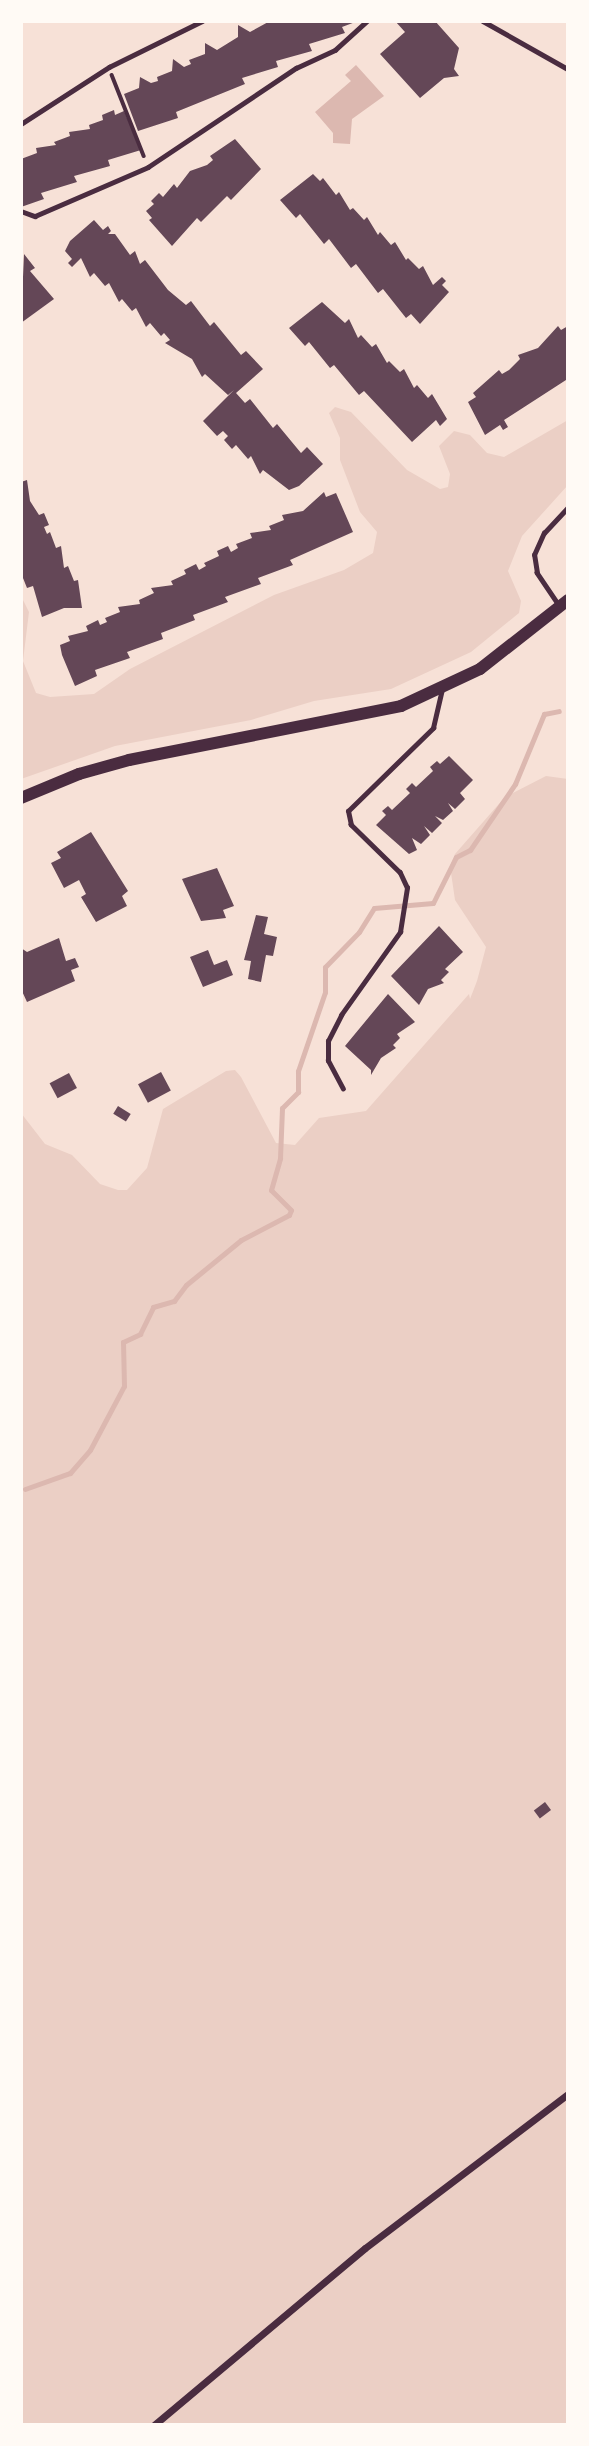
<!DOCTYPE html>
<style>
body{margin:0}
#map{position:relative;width:589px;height:2446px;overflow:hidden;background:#f7e1d7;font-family:Overpass,sans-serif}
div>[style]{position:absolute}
.green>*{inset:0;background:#ebcfc5}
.water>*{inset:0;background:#dcb8b0}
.stream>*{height:5px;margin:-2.5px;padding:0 2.5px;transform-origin:2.5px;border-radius:2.5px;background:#dcb8b0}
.building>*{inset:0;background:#644757;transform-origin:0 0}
.path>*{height:3.5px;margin:-1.75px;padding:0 1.75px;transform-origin:1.75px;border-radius:1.75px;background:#4a2c40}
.service>*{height:4.5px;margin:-2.25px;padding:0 2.25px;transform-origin:2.25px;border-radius:2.25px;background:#4a2c40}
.minor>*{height:7px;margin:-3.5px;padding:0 3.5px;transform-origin:3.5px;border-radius:3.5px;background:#4a2c40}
.secondary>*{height:12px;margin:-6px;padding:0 6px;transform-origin:6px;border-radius:6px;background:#4a2c40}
span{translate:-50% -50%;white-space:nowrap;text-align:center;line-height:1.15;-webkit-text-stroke:5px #fffaf5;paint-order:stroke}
.frame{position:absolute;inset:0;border:23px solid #fffaf5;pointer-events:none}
</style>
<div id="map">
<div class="green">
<div style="clip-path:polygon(335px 407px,351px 412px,407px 470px,440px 489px,448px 487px,450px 474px,439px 446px,454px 431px,470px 435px,487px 453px,504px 457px,568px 420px,568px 485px,522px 536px,508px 571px,521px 601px,519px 613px,471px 652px,391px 689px,314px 701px,251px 720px,115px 746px,21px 779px,21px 596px,29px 612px,23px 661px,36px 693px,50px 697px,94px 694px,130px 669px,274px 595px,344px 570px,373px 553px,377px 532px,360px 512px,340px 460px,340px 438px,329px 413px)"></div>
<div style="clip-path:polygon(546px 776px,568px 779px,568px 2425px,21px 2425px,21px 1113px,45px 1144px,72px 1155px,100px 1184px,118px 1190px,127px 1190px,147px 1168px,163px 1109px,226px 1071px,235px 1070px,241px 1077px,276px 1143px,295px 1145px,319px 1118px,366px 1111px,469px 994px,470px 999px,477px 981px,486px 947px,455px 900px,450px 866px,455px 854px,505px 797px)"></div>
</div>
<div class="water">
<div style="clip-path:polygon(356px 65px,384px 96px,352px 119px,350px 144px,333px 143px,333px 133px,315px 112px,351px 81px,345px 75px)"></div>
</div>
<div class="stream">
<div style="left:25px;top:1489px;width:48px;rotate:-19.6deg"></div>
<div style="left:70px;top:1473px;width:30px;rotate:-49deg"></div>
<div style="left:90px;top:1450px;width:72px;rotate:-62deg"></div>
<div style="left:124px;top:1386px;width:44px;rotate:-91.3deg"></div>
<div style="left:123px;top:1342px;width:19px;rotate:-25deg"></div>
<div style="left:140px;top:1334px;width:30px;rotate:-64deg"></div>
<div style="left:153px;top:1307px;width:22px;rotate:-16deg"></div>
<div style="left:174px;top:1301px;width:20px;rotate:-53deg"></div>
<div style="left:186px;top:1285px;width:71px;rotate:-39.3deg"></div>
<div style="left:241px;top:1240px;width:54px;rotate:-27.5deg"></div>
<div style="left:289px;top:1215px;width:5px;rotate:-68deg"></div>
<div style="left:291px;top:1210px;width:28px;rotate:-135deg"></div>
<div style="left:271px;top:1190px;width:33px;rotate:-74deg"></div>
<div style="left:280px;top:1158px;width:50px;rotate:-87.7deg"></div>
<div style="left:282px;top:1108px;width:23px;rotate:-45deg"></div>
<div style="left:298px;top:1092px;width:21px;rotate:-90deg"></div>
<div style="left:298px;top:1071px;width:83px;rotate:-71.1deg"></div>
<div style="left:325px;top:992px;width:25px;rotate:-90deg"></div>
<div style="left:325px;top:967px;width:49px;rotate:-45.8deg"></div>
<div style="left:359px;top:932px;width:28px;rotate:-58deg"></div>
<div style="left:374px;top:908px;width:59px;rotate:-4.8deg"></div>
<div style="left:433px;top:903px;width:51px;rotate:-63.4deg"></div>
<div style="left:456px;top:857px;width:16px;rotate:-27deg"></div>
<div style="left:470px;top:850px;width:80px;rotate:-55.7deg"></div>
<div style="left:515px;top:784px;width:76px;rotate:-67.5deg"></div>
<div style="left:544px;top:714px;width:15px;rotate:-11deg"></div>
</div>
<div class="building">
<div style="clip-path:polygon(270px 21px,358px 21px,342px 27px,345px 33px,309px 44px,312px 51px,276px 61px,278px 67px,242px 78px,245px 84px,176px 112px,178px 118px,138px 131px,124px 94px,139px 88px,140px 77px,151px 83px,158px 81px,157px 77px,172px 71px,173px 59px,184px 67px,191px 64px,189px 60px,205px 54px,205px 43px,217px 50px,238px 37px,238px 25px,250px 32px)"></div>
<div style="clip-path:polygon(395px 21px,435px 21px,459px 48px,454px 69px,459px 76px,444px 78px,420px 98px,380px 54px,405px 32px)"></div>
<div style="clip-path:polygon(114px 110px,115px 115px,124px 111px,141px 150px,108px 160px,110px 166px,74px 176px,77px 182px,41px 193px,44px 199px,21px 207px,21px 159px,37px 153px,36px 148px,56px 145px,54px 142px,70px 136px,69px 132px,90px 129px,89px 125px,103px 120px,102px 115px)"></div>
<div style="clip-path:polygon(235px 139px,261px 169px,231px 200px,227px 196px,201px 222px,197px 218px,172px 246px,149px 220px,152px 218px,146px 211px,154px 204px,151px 201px,159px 193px,163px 197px,174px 184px,177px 188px,190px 171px,207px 165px,213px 160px,210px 156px)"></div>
<div style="clip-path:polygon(313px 174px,320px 181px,323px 178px,336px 195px,339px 192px,350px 210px,353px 208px,364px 220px,367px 217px,378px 235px,380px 232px,391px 245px,395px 242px,406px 260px,408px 258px,419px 269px,423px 266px,433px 285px,442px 277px,446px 281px,442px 285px,449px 292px,420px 324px,411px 314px,406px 318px,383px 289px,378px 293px,356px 264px,351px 268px,329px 239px,324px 244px,300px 214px,296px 218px,280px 200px)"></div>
<div style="clip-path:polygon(94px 220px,103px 230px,108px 226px,111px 231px,108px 234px,115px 234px,130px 255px,135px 251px,140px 264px,145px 260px,168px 290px,186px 305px,191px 301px,210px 326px,214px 322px,241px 355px,246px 351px,263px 369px,236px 393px,245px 403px,250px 399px,273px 428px,277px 424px,301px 453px,307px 447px,323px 464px,299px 486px,289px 490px,263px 470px,260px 474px,251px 456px,248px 459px,236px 445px,232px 449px,224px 440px,228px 436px,223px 431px,217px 436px,203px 421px,234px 390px,228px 395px,205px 374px,202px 377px,192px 359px,165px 343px,170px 340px,164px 333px,161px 336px,150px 323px,146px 327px,136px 308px,132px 311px,122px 299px,119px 302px,109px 283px,105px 286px,94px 273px,90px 277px,81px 258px,72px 267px,68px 263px,72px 259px,65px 251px,70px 241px)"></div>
<div style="clip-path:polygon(24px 254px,35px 268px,30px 271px,54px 299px,21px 323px)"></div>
<div style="clip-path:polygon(322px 302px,345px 323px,349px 319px,358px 338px,361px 335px,372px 347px,376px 344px,387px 363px,389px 361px,400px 372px,404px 369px,414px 388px,417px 385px,428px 398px,432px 394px,447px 419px,440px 426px,436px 420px,412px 442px,364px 391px,359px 395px,334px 365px,330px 368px,309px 342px,305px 346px,289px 328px)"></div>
<div style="clip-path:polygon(558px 326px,561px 330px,568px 326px,566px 380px,504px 420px,508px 427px,503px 430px,500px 425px,485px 435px,468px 402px,476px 397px,473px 393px,499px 370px,502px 374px,509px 370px,520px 359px,518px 355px,538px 348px)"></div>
<div style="clip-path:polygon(27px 480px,30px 501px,39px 515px,44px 513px,49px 525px,44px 527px,47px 534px,50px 532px,56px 548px,61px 546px,64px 568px,68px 566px,74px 581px,78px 580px,82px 608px,64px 608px,42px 617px,33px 586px,27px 588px,21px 573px,21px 482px)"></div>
<div style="clip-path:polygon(324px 492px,326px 497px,336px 493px,353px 532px,290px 560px,293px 565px,258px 578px,261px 584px,225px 597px,228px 602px,193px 615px,195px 620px,161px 633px,163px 639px,127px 652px,130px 658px,95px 670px,97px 676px,75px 686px,62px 655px,60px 645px,70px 641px,68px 636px,88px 631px,86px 626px,98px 620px,100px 625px,107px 622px,105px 618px,120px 612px,118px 607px,140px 604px,139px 600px,154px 593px,151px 588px,173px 585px,171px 581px,186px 574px,184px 570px,196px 564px,199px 570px,206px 566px,204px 563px,219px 556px,217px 551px,228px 546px,231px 552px,238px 548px,236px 544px,252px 538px,250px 533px,271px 530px,269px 526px,284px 520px,282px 515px,303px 511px)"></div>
<div style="clip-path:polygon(449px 756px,473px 780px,460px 793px,465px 799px,455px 809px,448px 803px,453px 811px,443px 820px,435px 816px,442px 823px,432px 833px,424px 826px,430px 835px,421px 844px,412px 838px,417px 850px,409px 854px,376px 825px,386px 815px,382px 811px,388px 806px,392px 810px,410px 793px,406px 789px,412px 783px,416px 787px,433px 771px,430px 767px,437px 761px,440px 764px)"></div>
<div style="clip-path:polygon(91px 832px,128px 891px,122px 896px,127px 906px,96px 922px,81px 897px,86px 894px,79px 880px,64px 888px,51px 863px,61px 858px,57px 852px)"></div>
<div style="clip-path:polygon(217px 868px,234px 906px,223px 910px,226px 918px,201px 921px,182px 879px)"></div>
<div style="clip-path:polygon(256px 915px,268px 917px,264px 934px,277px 937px,273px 956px,266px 955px,261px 982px,248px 979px,251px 961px,244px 960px)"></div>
<div style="clip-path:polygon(439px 926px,463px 952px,445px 969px,449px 972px,441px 980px,444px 983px,428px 989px,419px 1005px,391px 976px)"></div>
<div style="clip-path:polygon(59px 938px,66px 961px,75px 958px,79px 967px,71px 970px,75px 981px,27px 1002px,21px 989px,21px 948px,27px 952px)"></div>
<div style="clip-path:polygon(208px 950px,214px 965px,227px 960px,233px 975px,203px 987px,190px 957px)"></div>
<div style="clip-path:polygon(388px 994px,415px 1022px,397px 1034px,400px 1038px,393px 1045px,396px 1048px,381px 1058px,371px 1075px,371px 1070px,345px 1046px)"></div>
<div style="left:161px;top:1072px;width:21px;height:26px;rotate:62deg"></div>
<div style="left:69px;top:1073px;width:17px;height:22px;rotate:62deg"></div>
<div style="left:118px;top:1106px;width:15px;height:9px;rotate:32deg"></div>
<div style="left:545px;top:1802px;width:10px;height:14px;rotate:53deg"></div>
</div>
<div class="path">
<div style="left:112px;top:75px;width:87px;rotate:68.4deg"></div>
</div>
<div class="service">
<div style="left:483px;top:21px;width:98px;rotate:29.5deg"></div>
<div style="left:21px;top:124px;width:105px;rotate:-32.9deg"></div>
<div style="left:109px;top:67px;width:104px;rotate:-26.3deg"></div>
<div style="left:21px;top:211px;width:15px;rotate:20deg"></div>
<div style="left:35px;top:216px;width:123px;rotate:-23.4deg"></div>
<div style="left:148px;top:167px;width:178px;rotate:-33.8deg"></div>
<div style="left:296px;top:68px;width:43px;rotate:-24.8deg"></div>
<div style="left:335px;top:50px;width:43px;rotate:-42.2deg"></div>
<div style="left:559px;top:606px;width:40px;rotate:-124deg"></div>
<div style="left:537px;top:573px;width:18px;rotate:-99deg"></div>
<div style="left:534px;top:555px;width:24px;rotate:-66deg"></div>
<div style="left:544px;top:533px;width:35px;rotate:-47deg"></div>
<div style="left:343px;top:1089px;width:32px;rotate:-118deg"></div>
<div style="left:328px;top:1061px;width:20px;rotate:-90deg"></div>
<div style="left:328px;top:1041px;width:29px;rotate:-63deg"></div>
<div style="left:341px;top:1015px;width:102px;rotate:-54.6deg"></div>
<div style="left:400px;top:932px;width:45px;rotate:-81deg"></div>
<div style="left:407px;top:888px;width:17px;rotate:-115deg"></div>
<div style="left:400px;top:873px;width:69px;rotate:-135.6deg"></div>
<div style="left:351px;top:825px;width:14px;rotate:-102deg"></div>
<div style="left:348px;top:811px;width:119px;rotate:-44.3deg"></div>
<div style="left:433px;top:728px;width:39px;rotate:-77deg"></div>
</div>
<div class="minor">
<div style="left:154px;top:2425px;width:275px;rotate:-40deg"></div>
<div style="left:365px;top:2248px;width:255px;rotate:-37.2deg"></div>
</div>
<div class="secondary">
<div style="left:21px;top:798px;width:63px;rotate:-22.5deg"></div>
<div style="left:79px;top:774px;width:52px;rotate:-15.6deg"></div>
<div style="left:129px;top:760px;width:277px;rotate:-11.2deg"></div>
<div style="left:401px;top:706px;width:87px;rotate:-25.1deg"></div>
<div style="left:480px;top:669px;width:112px;rotate:-38.1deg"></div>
</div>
<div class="frame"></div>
</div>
